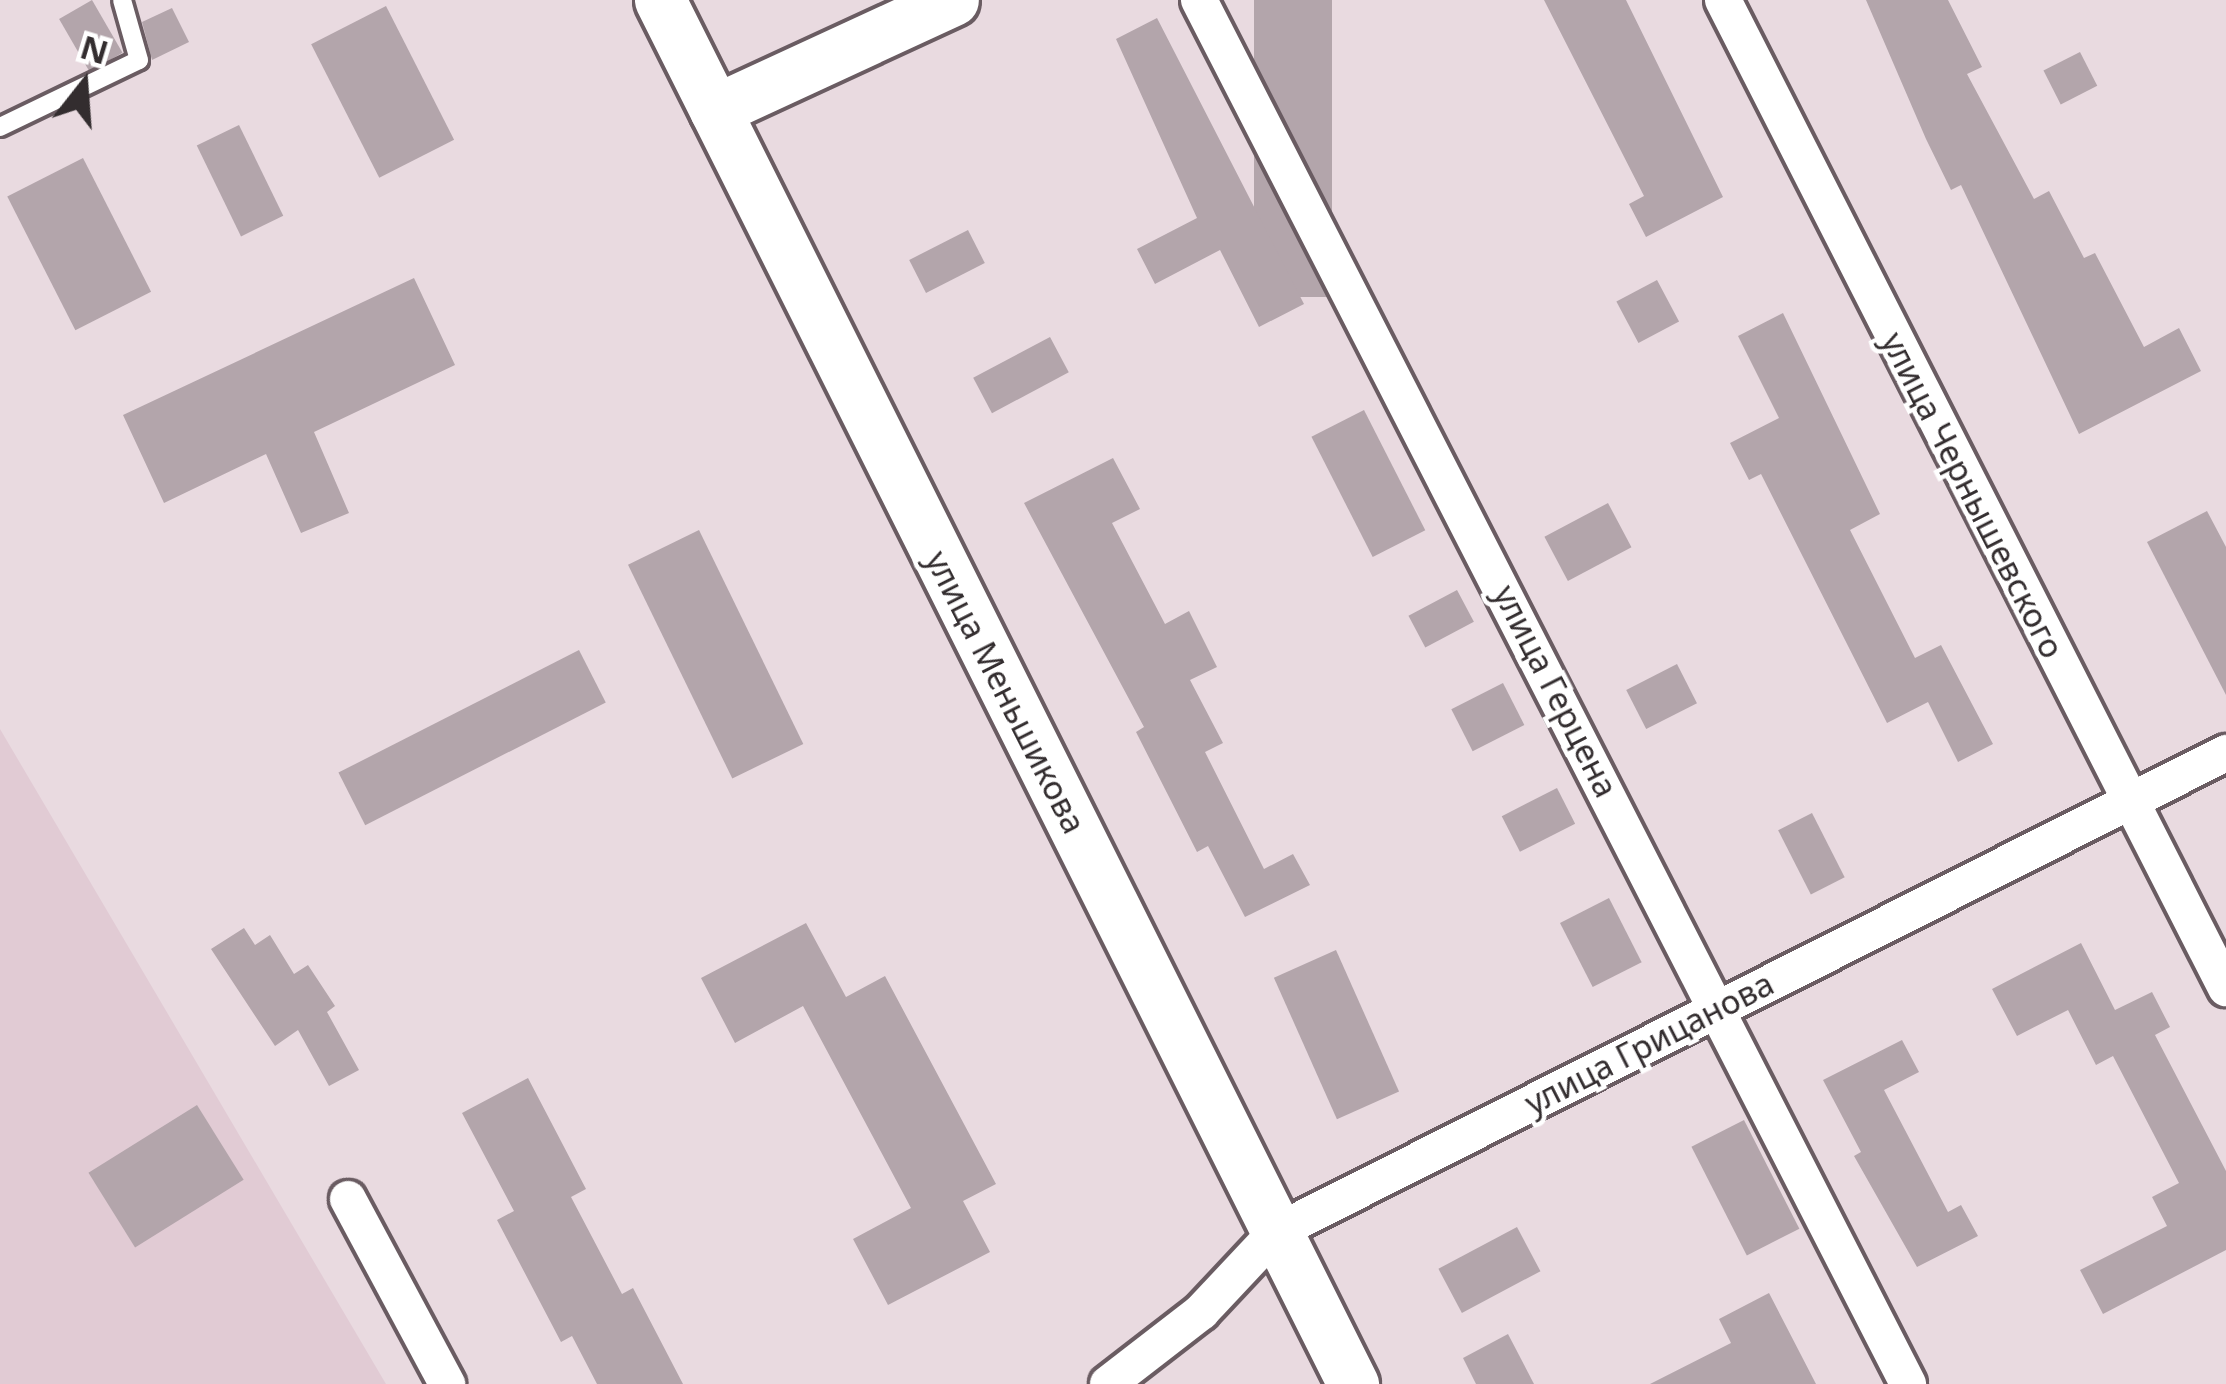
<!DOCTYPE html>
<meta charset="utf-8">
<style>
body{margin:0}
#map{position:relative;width:2226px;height:1384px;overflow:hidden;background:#e9dae0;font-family:"Noto Sans",sans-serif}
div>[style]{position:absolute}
.built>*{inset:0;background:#e1cbd4}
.building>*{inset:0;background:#b3a5ab;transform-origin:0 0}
.roads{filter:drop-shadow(3px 0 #6a5c62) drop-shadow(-3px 0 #6a5c62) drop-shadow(0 3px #6a5c62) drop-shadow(0 -3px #6a5c62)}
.lane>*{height:18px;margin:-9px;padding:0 9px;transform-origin:9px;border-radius:9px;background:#fff}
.street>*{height:36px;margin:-18px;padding:0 18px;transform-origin:18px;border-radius:18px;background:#fff}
.secondary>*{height:51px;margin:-25.5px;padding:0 25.5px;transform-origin:25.5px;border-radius:25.5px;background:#fff}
span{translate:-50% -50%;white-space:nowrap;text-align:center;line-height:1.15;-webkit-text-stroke:9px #fff;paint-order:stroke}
.street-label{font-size:33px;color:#332d2f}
.north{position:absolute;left:24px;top:24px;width:120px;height:120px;-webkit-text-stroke:9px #fff;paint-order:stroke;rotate:17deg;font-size:33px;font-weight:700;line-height:48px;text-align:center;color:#332d2f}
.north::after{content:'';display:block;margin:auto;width:42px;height:54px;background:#332d2f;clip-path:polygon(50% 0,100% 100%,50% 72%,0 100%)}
</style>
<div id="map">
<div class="built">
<div style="clip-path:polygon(0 729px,386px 1384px,0 1384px)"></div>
</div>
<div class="building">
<div style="left:92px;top:0;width:61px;height:38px;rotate:60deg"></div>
<div style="left:1254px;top:0;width:78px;height:297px"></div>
<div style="clip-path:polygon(1544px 0,1626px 0,1723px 197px,1646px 237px,1629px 204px,1644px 196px)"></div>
<div style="clip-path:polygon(1866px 0,1948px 0,1982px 67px,1967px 74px,2034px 199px,2049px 191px,2084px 258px,2095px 253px,2144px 347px,2179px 328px,2201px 371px,2079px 434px,1961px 185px,1951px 190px,1926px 139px)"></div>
<div style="left:386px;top:6px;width:150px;height:84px;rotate:63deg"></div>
<div style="clip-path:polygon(172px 8px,189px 42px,152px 60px,142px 22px)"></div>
<div style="clip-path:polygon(1157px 18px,1304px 304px,1259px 327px,1220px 250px,1155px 284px,1137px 249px,1197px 218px,1116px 39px)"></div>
<div style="left:2080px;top:52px;width:38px;height:41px;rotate:63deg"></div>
<div style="left:239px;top:125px;width:101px;height:47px;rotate:64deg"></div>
<div style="left:83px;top:158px;width:150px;height:85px;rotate:63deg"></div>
<div style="left:968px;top:230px;width:37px;height:66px;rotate:63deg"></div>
<div style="clip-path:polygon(414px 278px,455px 365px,314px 432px,349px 513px,301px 533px,266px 454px,164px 503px,123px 415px)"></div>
<div style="left:1657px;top:280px;width:47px;height:46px;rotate:62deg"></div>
<div style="clip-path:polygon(1783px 313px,1880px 514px,1850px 530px,1915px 658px,1941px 645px,1993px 744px,1958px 762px,1928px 702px,1887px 723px,1761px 474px,1749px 480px,1730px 443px,1779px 418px,1738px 336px)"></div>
<div style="left:1050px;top:337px;width:40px;height:87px;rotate:62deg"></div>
<div style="left:1364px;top:410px;width:135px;height:59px;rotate:63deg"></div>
<div style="clip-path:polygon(1113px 458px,1140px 509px,1112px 523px,1165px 624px,1189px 611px,1217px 667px,1190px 680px,1223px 743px,1205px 752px,1264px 869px,1293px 854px,1310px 885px,1245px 917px,1208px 846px,1197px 852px,1136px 732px,1144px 727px,1024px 503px)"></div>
<div style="left:1608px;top:503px;width:50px;height:72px;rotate:62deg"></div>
<div style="clip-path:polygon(2207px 511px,2226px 547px,2226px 695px,2147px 542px)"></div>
<div style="left:699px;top:530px;width:238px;height:79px;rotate:64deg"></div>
<div style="left:1457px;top:590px;width:36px;height:55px;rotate:62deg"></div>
<div style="left:579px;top:650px;width:59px;height:270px;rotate:63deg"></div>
<div style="left:1677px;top:664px;width:44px;height:57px;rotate:63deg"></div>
<div style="left:1503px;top:683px;width:47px;height:58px;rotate:63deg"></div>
<div style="left:1557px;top:788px;width:40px;height:62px;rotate:63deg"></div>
<div style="left:1812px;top:813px;width:72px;height:38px;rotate:63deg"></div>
<div style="left:1609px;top:898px;width:72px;height:55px;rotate:63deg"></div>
<div style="clip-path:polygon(806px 923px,846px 997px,885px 976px,996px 1184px,963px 1201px,990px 1252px,888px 1305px,853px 1239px,911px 1208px,803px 1006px,735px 1043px,701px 978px)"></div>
<div style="clip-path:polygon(244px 928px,255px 945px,270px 935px,294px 974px,308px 965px,335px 1006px,327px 1012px,359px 1070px,329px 1086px,298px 1030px,275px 1046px,211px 949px)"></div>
<div style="clip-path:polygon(2081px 943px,2115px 1010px,2152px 992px,2170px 1027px,2155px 1035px,2226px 1171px,2226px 1250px,2103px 1314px,2080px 1270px,2167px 1226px,2152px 1197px,2179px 1183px,2113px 1056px,2096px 1065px,2068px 1010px,2017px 1036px,1992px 989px)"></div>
<div style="left:1336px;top:950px;width:155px;height:68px;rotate:66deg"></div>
<div style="clip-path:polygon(1902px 1040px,1919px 1072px,1884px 1090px,1948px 1212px,1961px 1205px,1978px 1236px,1917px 1267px,1854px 1156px,1861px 1152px,1823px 1080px)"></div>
<div style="clip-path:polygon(528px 1078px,586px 1189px,571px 1197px,622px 1294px,633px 1288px,683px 1384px,597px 1384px,572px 1336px,561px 1342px,497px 1220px,514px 1211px,462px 1113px)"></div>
<div style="left:197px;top:1105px;width:88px;height:128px;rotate:58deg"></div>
<div style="left:1744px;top:1120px;width:122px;height:59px;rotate:63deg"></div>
<div style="left:1517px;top:1227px;width:50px;height:89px;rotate:62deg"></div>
<div style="clip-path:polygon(1769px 1293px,1816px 1384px,1650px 1384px,1731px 1343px,1719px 1319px)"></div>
<div style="clip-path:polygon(1508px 1334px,1534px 1384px,1476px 1384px,1463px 1358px)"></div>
</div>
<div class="roads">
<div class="lane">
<div style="left:0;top:127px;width:154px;rotate:-25.7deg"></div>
<div style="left:139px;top:60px;width:62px;rotate:-105.8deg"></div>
</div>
<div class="street">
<div style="left:1199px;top:0;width:1555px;rotate:62.87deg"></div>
<div style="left:1723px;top:0;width:1109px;rotate:63.02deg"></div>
<div style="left:348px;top:1199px;width:210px;rotate:61.8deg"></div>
<div style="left:1108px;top:1384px;width:118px;rotate:-37.7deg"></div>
<div style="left:1201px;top:1312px;width:110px;rotate:-46.8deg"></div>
<div style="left:1276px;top:1232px;width:1064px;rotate:-26.76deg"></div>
</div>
<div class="secondary">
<div style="left:660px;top:0;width:1548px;rotate:63.4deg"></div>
<div style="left:715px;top:110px;width:262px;rotate:-24.8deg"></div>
</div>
</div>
<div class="street-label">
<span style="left:1973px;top:495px;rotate:63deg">улица Чернышевского</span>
<span style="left:1556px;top:691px;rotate:63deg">улица Герцена</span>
<span style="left:1006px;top:692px;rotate:63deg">улица Меньшикова</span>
<span style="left:1649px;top:1043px;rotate:-27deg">улица Грицанова</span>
</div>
<div class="north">N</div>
</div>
